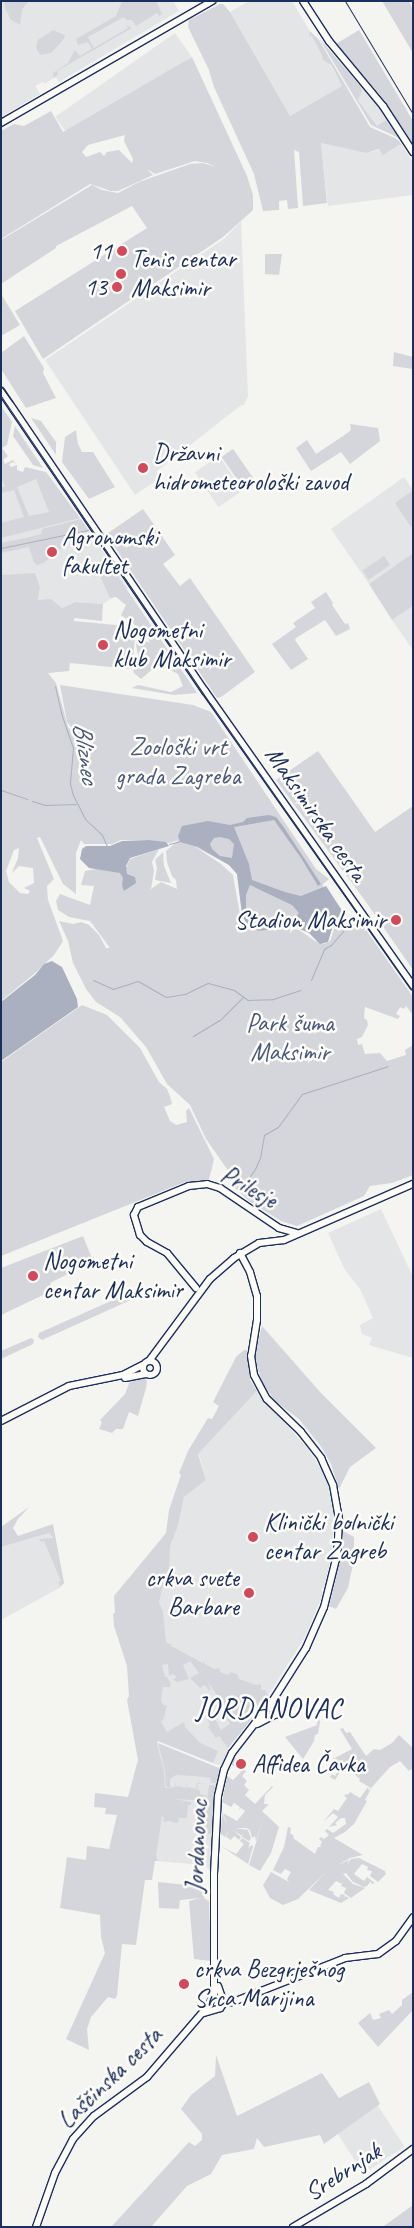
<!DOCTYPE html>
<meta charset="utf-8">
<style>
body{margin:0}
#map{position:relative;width:414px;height:2228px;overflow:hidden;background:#f4f4f1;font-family:Caveat,sans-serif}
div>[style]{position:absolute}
.built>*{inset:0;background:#e4e5e6;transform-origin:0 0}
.green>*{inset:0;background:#d4d6db;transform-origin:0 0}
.water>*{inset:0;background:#aab0bf}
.stream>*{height:1px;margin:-0.5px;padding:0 0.5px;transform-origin:0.5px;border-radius:0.5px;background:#aab0bf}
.roads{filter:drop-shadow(1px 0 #1b2f5e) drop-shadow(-1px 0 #1b2f5e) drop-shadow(0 1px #1b2f5e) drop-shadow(0 -1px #1b2f5e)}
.secondary>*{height:6px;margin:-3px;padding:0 3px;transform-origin:3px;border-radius:3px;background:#fdfcf7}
.secondary>.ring{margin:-3px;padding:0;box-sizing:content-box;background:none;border:6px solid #fdfcf7;border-radius:50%}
.tram>*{height:1px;margin:-0.5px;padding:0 0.5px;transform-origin:0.5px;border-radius:0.5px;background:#1b2f5e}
.rail>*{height:1px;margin:-0.5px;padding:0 0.5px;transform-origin:0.5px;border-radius:0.5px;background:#1b2f5e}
.dots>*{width:14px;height:14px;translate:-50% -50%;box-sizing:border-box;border:2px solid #fdfcf7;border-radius:50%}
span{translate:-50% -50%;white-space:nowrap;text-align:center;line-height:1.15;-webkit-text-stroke:5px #fdfcf7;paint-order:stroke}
.poi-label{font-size:25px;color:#1b2f5e}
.right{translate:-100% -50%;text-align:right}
.left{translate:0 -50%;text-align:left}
.park-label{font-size:25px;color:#49597d}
.street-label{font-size:25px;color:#1b2f5e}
.water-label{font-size:26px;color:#46567b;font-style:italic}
.quarter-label{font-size:28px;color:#1b2f5e;letter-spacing:1px}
.frame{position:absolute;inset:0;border:2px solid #1b2f5e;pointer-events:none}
</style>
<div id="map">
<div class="built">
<div style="clip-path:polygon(1px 1px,173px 1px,179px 11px,59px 82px,56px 77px,44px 84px,43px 82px,35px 86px,40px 94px,1px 117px)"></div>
<div style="clip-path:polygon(249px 1px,292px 1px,343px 87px,290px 116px,230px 12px)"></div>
<div style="left:175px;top:33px;width:29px;height:146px;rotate:55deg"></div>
<div style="clip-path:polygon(363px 86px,379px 107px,391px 126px,386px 120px,378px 127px,358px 100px)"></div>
<div style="clip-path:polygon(321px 143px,366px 153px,402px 145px,413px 162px,413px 195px,328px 206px)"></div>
<div style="clip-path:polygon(241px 221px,248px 396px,244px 405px,240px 406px,157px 471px,160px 478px,135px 495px,45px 360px,224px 239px)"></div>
<div style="left:219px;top:456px;width:42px;height:29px;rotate:56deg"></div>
<div style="clip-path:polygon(1px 469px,37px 475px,76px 518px,80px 518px,128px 588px,103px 604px,75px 602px,62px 608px,38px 600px,40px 587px,35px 574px,1px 575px)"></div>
<div style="clip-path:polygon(404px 477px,413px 490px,413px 553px,369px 584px,331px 529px)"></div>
<div style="clip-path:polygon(413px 606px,413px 650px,392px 620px)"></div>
<div style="clip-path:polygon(381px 1209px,413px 1277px,413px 1358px,369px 1345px,372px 1338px,362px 1334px,360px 1325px,373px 1318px,360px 1289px,345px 1270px,328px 1233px)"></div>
<div style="clip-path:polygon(257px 1391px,308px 1449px,325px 1475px,332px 1500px,334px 1514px,332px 1552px,325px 1586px,321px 1589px,323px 1594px,306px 1635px,268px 1696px,268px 1698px,229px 1747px,222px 1764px,218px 1765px,160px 1742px,160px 1665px,172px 1644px,167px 1643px,166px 1640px,163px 1612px,159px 1603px,163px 1585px,169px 1580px,170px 1545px,178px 1526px,184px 1497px,206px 1480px,200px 1457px,198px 1454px)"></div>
<div style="clip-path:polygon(49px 1533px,56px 1543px,64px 1583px,61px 1587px,1px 1620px,1px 1547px)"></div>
<div style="clip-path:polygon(157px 1743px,221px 1769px,213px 1807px,211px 1872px,205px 1865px,155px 1861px,162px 1762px)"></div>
<div style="left:367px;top:2089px;width:69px;height:49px;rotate:57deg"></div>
</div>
<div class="green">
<div style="clip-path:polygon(4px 1px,29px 1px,22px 9px,20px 25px,11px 20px,5px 8px)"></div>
<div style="clip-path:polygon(122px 1px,156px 1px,162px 14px,159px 16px,157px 13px,136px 26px,132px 20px,126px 20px,124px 17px,88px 37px,94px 48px,128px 28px,126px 25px,132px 28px,57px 71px,58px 74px,54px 78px,53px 73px,68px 63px,75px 50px,80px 56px,92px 49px,88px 42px,78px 45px,76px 39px,116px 16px)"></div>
<div style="clip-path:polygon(382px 1px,409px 1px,413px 10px,413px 53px)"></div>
<div style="clip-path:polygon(220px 4px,223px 4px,230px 12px,290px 116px,342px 86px,331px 65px,322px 59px,323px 57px,312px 36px,309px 37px,310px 31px,319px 40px,370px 127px,397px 139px,402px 145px,399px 145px,383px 155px,379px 149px,366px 153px,321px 143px,327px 203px,303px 206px,299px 152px,294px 150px,298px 208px,288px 209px,287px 200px,279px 201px,279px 210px,263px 211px,254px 174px,214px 87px,209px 70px,188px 27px,189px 20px)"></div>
<div style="clip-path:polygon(53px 30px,65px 35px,64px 39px,51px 53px,40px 55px,36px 48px,38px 40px)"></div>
<div style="clip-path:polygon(359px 30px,413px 121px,413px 144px,381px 96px,336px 44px)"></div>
<div style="clip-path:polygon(319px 38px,361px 87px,362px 91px,358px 100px,377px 126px,386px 120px,399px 138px,371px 125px)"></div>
<div style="clip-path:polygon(evenodd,192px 57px,247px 176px,253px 195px,253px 210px,223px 237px,43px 359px,15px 311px,147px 228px,132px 206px,56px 246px,56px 248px,1px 284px,1px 240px,92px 185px,102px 190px,118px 193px,139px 182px,190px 164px,203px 163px,216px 167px,207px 163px,195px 161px,155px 174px,147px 169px,153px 175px,118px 191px,111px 191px,90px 184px,1px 239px,1px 131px,14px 124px,24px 126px,51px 111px,63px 132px,192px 57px,125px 135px,124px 141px,133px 159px,132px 163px,119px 150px,107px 152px,104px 156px,100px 152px,86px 157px,82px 152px,88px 145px,125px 135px)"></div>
<div style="clip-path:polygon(265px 254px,282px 254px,279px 275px,265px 274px)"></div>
<div style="clip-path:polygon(1px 294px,20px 325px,1px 336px)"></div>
<div style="clip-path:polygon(24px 336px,44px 368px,43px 373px,56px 398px,26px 408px,1px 369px,1px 353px)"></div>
<div style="clip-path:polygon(394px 352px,413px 357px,413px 369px,393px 366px)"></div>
<div style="clip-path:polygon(evenodd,1px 406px,12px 422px,7px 445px,2px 448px,8px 456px,3px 460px,5px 464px,13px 460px,16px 464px,13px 462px,9px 464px,11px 467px,17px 465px,17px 470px,23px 472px,25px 467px,46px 472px,80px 518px,1px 538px,1px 523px,24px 517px,14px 490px,1px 493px,1px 488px,5px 486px,1px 477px,1px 406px,36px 479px,49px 512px,29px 516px,17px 487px,36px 479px)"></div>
<div style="clip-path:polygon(31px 418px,41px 421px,56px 442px,56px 455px)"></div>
<div style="clip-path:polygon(350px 424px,378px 428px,380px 441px,350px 464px,341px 452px,311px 471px,296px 448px,307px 440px,316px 454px,346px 434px,351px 430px)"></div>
<div style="clip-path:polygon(15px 426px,43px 468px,33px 465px,13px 436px)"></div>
<div style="clip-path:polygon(76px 430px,78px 444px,82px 452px,93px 452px,115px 487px,89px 499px,62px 462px,65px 437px)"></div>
<div style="left:233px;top:449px;width:38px;height:14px;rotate:55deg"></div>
<div style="clip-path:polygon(412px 491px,413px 526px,411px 527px,395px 503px)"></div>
<div style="clip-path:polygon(143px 509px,175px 555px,163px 564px,180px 586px,190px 578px,255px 672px,221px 697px,217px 698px,108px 537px,108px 533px)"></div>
<div style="clip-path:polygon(81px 519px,89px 531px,76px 536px,45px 562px,38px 565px,34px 563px,29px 547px,1px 553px,1px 543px,30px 537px,41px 534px,42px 529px)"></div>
<div style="clip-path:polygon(413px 553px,413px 606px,392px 620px,369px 584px)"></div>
<div style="left:384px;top:556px;width:11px;height:26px;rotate:56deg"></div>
<div style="clip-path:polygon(101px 559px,106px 569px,115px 572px,197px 693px,174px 695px,132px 688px,138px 685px,171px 692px,183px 686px,178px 674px,165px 667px,155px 667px,141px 679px,133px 672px,138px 655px,136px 645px,139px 638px,150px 643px,146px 633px,121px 615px,126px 605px,116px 597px,110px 598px,95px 565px)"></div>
<div style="clip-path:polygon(evenodd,35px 573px,40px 587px,38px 600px,51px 599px,62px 608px,75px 602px,103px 604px,102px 621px,74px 618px,74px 621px,136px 627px,132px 669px,70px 663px,69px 671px,48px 673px,56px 683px,68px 727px,83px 742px,67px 722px,60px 685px,193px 705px,211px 712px,316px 869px,329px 879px,323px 884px,323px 887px,293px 926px,260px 931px,283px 928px,299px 930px,315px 941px,324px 944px,330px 941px,335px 927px,346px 919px,357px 917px,413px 997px,413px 1015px,406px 1006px,404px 1009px,400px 1007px,396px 1014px,400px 1016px,398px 1019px,365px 1007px,364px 1018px,367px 1020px,368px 1025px,362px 1037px,357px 1039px,358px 1045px,362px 1044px,365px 1054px,380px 1053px,387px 1061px,406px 1055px,405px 1050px,413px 1045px,413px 1175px,392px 1183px,370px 1186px,364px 1196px,297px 1226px,281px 1221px,249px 1201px,233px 1186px,234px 1179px,206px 1139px,190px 1105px,167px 1084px,146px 1047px,120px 1017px,96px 1002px,86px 989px,73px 963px,68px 941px,59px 921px,73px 924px,81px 922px,89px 925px,99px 935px,106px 948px,110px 948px,90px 921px,69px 917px,58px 910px,56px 901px,60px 894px,90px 905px,94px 886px,81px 885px,85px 871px,97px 869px,124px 872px,130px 859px,159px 849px,152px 862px,154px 871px,151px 889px,161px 882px,177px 889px,176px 880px,172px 876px,167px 862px,166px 851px,179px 840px,169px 843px,149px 840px,121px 840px,112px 844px,84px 844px,81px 840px,76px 853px,76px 894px,63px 884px,40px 837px,37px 838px,54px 879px,47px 886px,48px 900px,63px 941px,54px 955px,34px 974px,1px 1001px,1px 575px,35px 573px,194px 846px,229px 865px,237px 874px,242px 914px,246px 923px,259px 931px,248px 927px,241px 920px,233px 875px,221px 864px,194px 846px,35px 573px,19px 848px,18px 858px,12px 873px,19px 866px,33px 868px,34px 883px,24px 888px,30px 891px,28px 894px,20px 893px,9px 882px,6px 871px,14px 850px,19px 848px)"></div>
<div style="clip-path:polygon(326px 592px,333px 603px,332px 605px,345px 624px,348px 623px,350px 629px,336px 636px,325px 620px,296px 638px,295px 640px,308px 659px,291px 670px,272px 644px,296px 627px,293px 623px,315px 608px,311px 602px)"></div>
<div style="clip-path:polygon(318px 751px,375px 832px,413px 806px,413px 970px,366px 902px,276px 780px)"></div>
<div style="clip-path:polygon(163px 852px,164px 866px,171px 883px,155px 880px,157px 868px,155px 860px)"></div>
<div style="clip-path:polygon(82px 1005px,107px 1015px,140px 1048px,159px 1082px,167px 1089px,170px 1096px,172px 1104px,164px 1107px,170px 1121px,176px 1125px,187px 1122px,186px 1111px,189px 1108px,214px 1159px,212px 1168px,208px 1182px,185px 1182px,1px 1256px,1px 1062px)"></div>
<div style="clip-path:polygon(83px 1236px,93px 1261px,50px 1283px,53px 1290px,43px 1295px,1px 1315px,1px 1268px)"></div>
<div style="clip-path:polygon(138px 1289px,143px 1291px,142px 1295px,42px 1340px,38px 1337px,39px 1333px)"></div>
<div style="clip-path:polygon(262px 1326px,321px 1393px,376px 1448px,350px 1467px,339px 1489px,331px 1464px,322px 1448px,299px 1419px,275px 1401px,263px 1384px,254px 1358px)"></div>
<div style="clip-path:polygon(31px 1338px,34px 1340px,33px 1344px,1px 1359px,1px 1351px)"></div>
<div style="clip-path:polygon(244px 1350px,247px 1350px,250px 1380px,257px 1391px,198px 1454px,206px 1480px,184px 1497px,178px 1526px,170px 1546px,169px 1580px,163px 1585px,159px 1603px,163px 1611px,166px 1640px,167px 1643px,172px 1644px,171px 1646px,203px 1663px,204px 1661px,205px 1664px,214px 1669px,220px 1668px,220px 1672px,228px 1675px,231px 1672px,238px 1675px,239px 1679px,256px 1685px,261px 1684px,261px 1690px,265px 1690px,269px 1698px,228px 1748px,219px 1736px,216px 1738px,208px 1727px,210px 1724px,207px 1719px,213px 1715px,221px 1730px,230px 1724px,221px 1710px,235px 1701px,234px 1699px,224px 1705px,207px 1681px,211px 1689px,209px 1691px,205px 1685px,200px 1688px,190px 1678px,199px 1673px,190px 1661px,183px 1665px,189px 1679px,177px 1682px,173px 1680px,177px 1677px,173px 1674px,169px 1676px,168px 1664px,162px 1665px,165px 1677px,167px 1677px,171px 1684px,170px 1687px,163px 1687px,161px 1701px,164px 1706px,167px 1705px,164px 1718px,161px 1722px,167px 1732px,184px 1722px,185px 1727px,200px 1743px,218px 1751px,213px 1763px,158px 1741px,157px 1743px,164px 1771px,165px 1788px,176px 1788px,166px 1787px,165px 1771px,158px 1743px,221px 1769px,216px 1783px,211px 1783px,210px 1778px,195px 1776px,176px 1775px,170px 1779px,170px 1787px,175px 1787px,176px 1781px,176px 1788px,177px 1786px,186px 1788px,187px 1782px,187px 1789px,188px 1787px,196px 1789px,197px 1783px,203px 1783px,198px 1784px,197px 1790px,200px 1790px,200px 1794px,207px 1796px,207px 1801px,175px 1799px,191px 1802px,191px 1805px,188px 1805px,187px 1818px,179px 1818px,178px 1823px,171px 1822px,171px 1821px,163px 1822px,164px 1817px,162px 1816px,156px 1856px,158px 1861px,155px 1861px,152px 1880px,145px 1880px,136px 1945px,122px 1944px,117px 1996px,115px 1999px,108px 1997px,91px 2017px,87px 2029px,89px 2050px,66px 2039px,105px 1953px,101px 1937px,100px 1915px,60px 1908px,67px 1857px,86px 1860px,87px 1846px,109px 1849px,117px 1815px,105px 1814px,106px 1808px,94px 1807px,95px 1793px,128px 1797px,138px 1760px,127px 1700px,129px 1696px,127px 1666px,114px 1626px,113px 1614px,115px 1613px,114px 1596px,166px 1533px,169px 1510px,181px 1475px,179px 1473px,188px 1451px,208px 1418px,212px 1419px,219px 1406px,213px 1402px,236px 1357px)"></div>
<div style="clip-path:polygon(143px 1376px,147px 1381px,146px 1388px,138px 1416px,129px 1412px,123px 1429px,116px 1429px,112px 1433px,99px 1429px,102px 1422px,100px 1420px,125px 1394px,130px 1381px)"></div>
<div style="clip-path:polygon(29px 1507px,18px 1519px,13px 1528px,18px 1536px,53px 1524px,64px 1583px,60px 1586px,58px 1582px,61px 1581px,44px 1541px,41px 1542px,39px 1539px,53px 1538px,49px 1533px,1px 1547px,1px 1527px)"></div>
<div style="clip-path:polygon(343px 1531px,354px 1537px,354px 1559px,348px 1588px,336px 1609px,329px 1606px,338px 1569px)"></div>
<div style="clip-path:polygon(314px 1710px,316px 1710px,320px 1722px,318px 1734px,315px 1735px,314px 1741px,303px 1759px,285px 1737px,317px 1725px)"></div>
<div style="clip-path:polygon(343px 1728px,346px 1733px,350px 1732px,366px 1756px,374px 1749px,380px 1750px,392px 1743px,399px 1735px,413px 1748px,413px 1768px,409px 1771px,400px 1761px,390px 1767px,372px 1787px,365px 1800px,367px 1801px,354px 1824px,345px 1832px,334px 1838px,363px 1855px,350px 1858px,338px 1865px,349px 1860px,347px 1865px,351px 1859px,359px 1858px,385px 1871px,386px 1874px,378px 1882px,370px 1876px,372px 1871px,367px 1870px,368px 1867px,362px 1864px,354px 1874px,364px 1881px,367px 1877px,375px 1883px,371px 1884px,371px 1881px,367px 1886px,364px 1887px,353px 1882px,346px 1873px,343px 1874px,353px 1884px,365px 1888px,351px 1898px,344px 1893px,346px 1888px,341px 1886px,342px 1884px,336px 1881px,328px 1890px,334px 1892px,333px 1894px,339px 1898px,341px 1894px,345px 1895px,342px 1901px,345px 1896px,349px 1898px,341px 1903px,309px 1890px,325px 1873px,298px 1899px,283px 1905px,270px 1898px,263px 1885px,271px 1872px,289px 1882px,287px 1879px,291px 1872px,285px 1869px,281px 1874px,273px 1870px,284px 1847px,288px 1827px,291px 1828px,290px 1833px,294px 1836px,293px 1838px,315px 1854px,318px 1847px,322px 1847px,320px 1846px,322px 1842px,319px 1839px,321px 1837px,324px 1839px,329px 1835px,325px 1831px,327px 1829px,333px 1833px,346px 1824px,345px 1818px,341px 1818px,335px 1823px,337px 1825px,329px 1827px,338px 1817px,333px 1813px,323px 1822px,334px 1809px,338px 1811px,347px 1798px,344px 1796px,346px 1794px,348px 1795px,350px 1792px,360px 1798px,368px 1787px,369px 1791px,371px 1788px,359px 1781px,360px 1779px,344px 1766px,335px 1780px,330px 1777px,332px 1774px,335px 1776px,342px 1765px,335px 1760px,331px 1762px,333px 1759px,352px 1749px,340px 1729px)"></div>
<div style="clip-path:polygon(234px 1757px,236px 1759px,233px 1764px,246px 1771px,242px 1776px,247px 1781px,244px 1785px,249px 1790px,245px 1795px,255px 1804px,272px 1786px,273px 1787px,265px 1795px,264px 1804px,269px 1804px,262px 1811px,279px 1827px,271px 1853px,260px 1871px,249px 1865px,264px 1817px,256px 1841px,255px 1836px,252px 1838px,250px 1830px,246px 1828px,235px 1828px,248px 1830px,251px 1839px,249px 1841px,242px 1837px,244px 1834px,242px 1836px,233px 1830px,241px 1837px,239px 1840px,234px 1836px,231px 1840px,226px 1837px,229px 1831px,225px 1837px,221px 1834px,222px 1813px,227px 1826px,223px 1813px,237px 1821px,245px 1811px,241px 1808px,239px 1810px,240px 1807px,234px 1803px,231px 1807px,222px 1802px,227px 1776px,233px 1780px,241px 1772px,231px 1764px)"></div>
<div style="clip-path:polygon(209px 1785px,216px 1785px,212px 1834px,207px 1834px,205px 1814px)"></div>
<div style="clip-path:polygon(242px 1838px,250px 1843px,248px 1848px,252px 1845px,253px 1847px,248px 1864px,221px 1846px,236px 1854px,244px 1844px,240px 1841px)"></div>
<div style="clip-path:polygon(158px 1882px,206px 1887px,204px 1898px,209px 1901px,211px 1961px,194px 1959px,189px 1901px,200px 1898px,180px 1900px,179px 1909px,159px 1908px)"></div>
<div style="clip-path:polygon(413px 1992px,413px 2010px,378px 2047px,358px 2023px,370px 2013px,373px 2020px,381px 2018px,379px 2014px,389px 2010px,392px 2014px,402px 2005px,402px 2000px)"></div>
<div style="clip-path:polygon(216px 2055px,237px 2116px,322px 2073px,339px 2098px,369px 2082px,380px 2104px,324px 2144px,320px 2135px,264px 2147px,257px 2138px,254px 2149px,222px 2155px,211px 2174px,187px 2186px,151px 2227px,111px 2227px,189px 2142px,195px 2146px,202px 2140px,202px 2134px,181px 2109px,191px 2095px,215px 2076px)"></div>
<div style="clip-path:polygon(413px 2205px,413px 2227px,385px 2227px,384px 2226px)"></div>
</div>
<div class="water">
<div style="clip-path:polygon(evenodd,269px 815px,276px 817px,283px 826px,321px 884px,318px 886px,301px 858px,274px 820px,234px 827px,249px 864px,252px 880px,285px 892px,301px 896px,326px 886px,343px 912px,334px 922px,328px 942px,320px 944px,309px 933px,293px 926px,259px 931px,251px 928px,246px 923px,242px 914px,237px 874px,229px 865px,198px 847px,180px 842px,178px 836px,182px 826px,208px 821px,230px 825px,243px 822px,247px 818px,269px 815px,220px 837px,229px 839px,234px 844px,232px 858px,220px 856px,212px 849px,210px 844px,214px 838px,220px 837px,269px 815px,250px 885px,292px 905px,299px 913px,295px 918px,273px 924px,256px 924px,246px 908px,246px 895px,250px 885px)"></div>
<div style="clip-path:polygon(149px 840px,166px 842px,169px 846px,130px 858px,126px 866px,127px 874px,135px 877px,136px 883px,124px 891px,122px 885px,123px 878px,120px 873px,89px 868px,80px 859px,82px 849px,86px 846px,110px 846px,122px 841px)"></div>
<div style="clip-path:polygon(52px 961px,62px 967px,77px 999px,78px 1007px,1px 1061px,1px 1002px,35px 975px,44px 964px)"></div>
</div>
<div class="stream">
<div style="left:1px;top:548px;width:89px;rotate:-11.7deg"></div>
<div style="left:55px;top:686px;width:28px;rotate:77deg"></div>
<div style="left:61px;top:713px;width:37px;rotate:71deg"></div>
<div style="left:73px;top:748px;width:36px;rotate:95deg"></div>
<div style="left:70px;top:784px;width:11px;rotate:75deg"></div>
<div style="left:73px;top:795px;width:27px;rotate:63deg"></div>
<div style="left:85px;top:819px;width:23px;rotate:43deg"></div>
<div style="left:102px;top:835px;width:12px;rotate:66deg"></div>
<div style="left:1px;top:790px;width:28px;rotate:19deg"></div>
<div style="left:32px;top:801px;width:14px;rotate:17deg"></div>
<div style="left:45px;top:805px;width:31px;rotate:-2deg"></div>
<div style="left:169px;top:844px;width:11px;rotate:-15deg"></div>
<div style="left:93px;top:980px;width:22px;rotate:24deg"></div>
<div style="left:113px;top:989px;width:26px;rotate:-18deg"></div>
<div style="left:138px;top:981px;width:32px;rotate:30deg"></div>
<div style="left:166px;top:997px;width:19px;rotate:-9deg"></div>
<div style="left:185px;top:994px;width:25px;rotate:-26deg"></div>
<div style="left:208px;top:983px;width:27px;rotate:15deg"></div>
<div style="left:234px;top:990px;width:17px;rotate:36deg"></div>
<div style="left:248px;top:1000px;width:25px;rotate:-2deg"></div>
<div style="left:273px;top:999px;width:29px;rotate:-18deg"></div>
<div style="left:311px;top:980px;width:34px;rotate:-67deg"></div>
<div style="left:324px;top:949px;width:8px;rotate:-30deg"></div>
<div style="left:331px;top:945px;width:20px;rotate:-49deg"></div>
<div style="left:344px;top:930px;width:16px;rotate:-30deg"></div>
<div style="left:193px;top:1036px;width:31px;rotate:-31deg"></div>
<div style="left:220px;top:1020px;width:33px;rotate:-45deg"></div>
<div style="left:242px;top:1182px;width:7px;rotate:-27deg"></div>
<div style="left:248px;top:1179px;width:12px;rotate:-55deg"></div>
<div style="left:255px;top:1169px;width:12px;rotate:-66deg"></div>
<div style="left:260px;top:1158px;width:23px;rotate:-80deg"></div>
<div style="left:264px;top:1135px;width:16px;rotate:-30deg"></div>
<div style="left:278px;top:1127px;width:41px;rotate:-54deg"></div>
<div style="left:302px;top:1094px;width:90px;rotate:-18deg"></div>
</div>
<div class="roads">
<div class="secondary">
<div style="left:303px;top:1px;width:48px;rotate:57deg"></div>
<div style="left:329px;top:41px;width:85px;rotate:50.3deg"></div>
<div style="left:383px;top:106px;width:55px;rotate:56.9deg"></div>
<div style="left:1px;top:123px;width:244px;rotate:-30deg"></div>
<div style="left:1px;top:391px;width:363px;rotate:55.8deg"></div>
<div style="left:205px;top:691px;width:361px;rotate:54.8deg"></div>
<div style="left:240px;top:1253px;width:21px;rotate:62deg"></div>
<div style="left:250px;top:1272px;width:25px;rotate:74deg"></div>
<div style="left:257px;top:1296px;width:24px;rotate:90deg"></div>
<div style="left:257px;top:1320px;width:36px;rotate:99deg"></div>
<div style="left:251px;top:1356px;width:19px;rotate:81deg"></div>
<div style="left:254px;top:1375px;width:27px;rotate:62deg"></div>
<div style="left:267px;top:1399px;width:47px;rotate:44.1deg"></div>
<div style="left:301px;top:1432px;width:33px;rotate:52deg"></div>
<div style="left:321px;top:1458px;width:30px;rotate:66deg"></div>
<div style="left:333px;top:1485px;width:36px;rotate:80deg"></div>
<div style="left:339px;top:1520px;width:35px;rotate:93deg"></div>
<div style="left:337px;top:1555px;width:54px;rotate:104deg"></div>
<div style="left:324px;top:1607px;width:45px;rotate:113.7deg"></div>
<div style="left:306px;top:1648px;width:62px;rotate:122.4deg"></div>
<div style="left:273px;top:1700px;width:7px;rotate:106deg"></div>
<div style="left:196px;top:1288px;width:45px;rotate:-129.6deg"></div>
<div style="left:167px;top:1253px;width:23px;rotate:-151deg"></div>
<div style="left:147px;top:1242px;width:10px;rotate:-135deg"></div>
<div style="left:140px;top:1235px;width:21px;rotate:-107deg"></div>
<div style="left:134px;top:1215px;width:9px;rotate:-63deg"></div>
<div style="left:138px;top:1207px;width:55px;rotate:-22.4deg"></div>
<div style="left:189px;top:1186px;width:18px;rotate:-6deg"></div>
<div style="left:207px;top:1184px;width:14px;rotate:17deg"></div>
<div style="left:220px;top:1188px;width:71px;rotate:34.1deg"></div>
<div style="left:279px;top:1228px;width:18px;rotate:16deg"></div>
<div class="ring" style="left:143px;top:1361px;width:8px;height:8px"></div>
<div style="left:149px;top:1361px;width:102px;rotate:-53.4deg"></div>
<div style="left:210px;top:1279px;width:32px;rotate:-41deg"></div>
<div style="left:234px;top:1258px;width:29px;rotate:-31deg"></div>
<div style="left:259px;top:1243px;width:25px;rotate:-7deg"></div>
<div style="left:284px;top:1240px;width:141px;rotate:-23.5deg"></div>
<div style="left:125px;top:1378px;width:21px;rotate:-11deg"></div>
<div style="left:1px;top:1421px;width:76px;rotate:-27.2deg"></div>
<div style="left:69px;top:1386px;width:55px;rotate:-11.5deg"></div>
<div style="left:123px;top:1375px;width:22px;rotate:-27deg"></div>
<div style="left:257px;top:1724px;width:20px;rotate:-27deg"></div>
<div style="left:275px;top:1715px;width:5px;rotate:-90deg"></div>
<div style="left:275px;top:1710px;width:5px;rotate:-143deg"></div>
<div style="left:218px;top:1986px;width:18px;rotate:71deg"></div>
<div style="left:224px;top:2003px;width:9px;rotate:-6deg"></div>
<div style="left:233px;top:2002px;width:120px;rotate:-21.4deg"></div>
<div style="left:345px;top:1958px;width:33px;rotate:-7deg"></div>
<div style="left:378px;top:1954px;width:22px;rotate:-36deg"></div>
<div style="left:396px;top:1941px;width:29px;rotate:-54deg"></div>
<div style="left:204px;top:2013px;width:17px;rotate:-17deg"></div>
<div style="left:220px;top:2008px;width:6px;rotate:-51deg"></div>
<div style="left:36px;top:2227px;width:57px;rotate:-70.6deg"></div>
<div style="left:55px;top:2173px;width:38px;rotate:-62deg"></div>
<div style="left:73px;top:2139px;width:31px;rotate:-48deg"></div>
<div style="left:94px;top:2116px;width:66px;rotate:-36.3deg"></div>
<div style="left:147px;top:2077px;width:95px;rotate:-49.3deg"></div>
<div style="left:209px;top:2005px;width:12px;rotate:-66deg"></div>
<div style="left:214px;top:1994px;width:120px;rotate:-90deg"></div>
<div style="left:214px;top:1874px;width:78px;rotate:-87.1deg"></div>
<div style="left:218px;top:1796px;width:27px;rotate:-77deg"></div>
<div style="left:224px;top:1770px;width:19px;rotate:-65deg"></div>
<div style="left:232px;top:1753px;width:56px;rotate:-52.3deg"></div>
<div style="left:266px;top:1709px;width:5px;rotate:-22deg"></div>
<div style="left:293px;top:2227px;width:85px;rotate:-30.5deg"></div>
<div style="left:366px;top:2184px;width:59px;rotate:-36.7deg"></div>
</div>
</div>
<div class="tram">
<div style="left:1px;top:386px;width:19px;rotate:54deg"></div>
<div style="left:1px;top:396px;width:371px;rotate:55.8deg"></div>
<div style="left:210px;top:703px;width:353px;rotate:54.9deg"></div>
</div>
<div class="rail">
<div style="left:345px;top:1px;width:132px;rotate:59deg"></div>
</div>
<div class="dots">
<div style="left:122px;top:251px;background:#d1495b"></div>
<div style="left:121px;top:274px;background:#d1495b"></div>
<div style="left:117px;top:287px;background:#d1495b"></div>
<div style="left:143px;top:468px;background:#d1495b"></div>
<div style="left:52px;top:552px;background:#d1495b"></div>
<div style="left:103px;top:645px;background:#d1495b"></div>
<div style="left:396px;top:920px;background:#d1495b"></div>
<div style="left:33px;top:1276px;background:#d1495b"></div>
<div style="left:253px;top:1537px;background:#d1495b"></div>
<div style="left:249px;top:1593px;background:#d1495b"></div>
<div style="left:241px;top:1764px;background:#d1495b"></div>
<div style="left:184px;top:1984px;background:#d1495b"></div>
</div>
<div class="poi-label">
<span class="right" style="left:112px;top:251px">11</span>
<span class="left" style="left:131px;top:274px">Tenis centar<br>Maksimir</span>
<span class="right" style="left:107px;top:287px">13</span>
<span class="left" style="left:153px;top:468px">Državni<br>hidrometeorološki zavod</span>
<span class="left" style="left:62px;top:552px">Agronomski<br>fakultet</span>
<span class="left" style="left:113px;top:645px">Nogometni<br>klub Maksimir</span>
<span class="right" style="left:386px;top:920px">Stadion Maksimir</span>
<span class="left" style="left:43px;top:1276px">Nogometni<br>centar Maksimir</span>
<span class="left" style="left:264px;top:1537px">Klinički bolnički<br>centar Zagreb</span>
<span class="right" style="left:239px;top:1593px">crkva svete<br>Barbare</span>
<span class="left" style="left:252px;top:1764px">Affidea Čavka</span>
<span class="left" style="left:194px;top:1984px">crkva Bezgrješnog<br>Srca Marijina</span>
</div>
<div class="park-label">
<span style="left:178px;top:762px">Zoološki vrt<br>grada Zagreba</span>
<span style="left:290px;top:1038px">Park šuma<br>Maksimir</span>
</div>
<div class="street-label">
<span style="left:316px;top:814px;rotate:55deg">Maksimirska cesta</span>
<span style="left:249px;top:1187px;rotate:30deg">Prilesje</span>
<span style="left:197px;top:1846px;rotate:-87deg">Jordanovac</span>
<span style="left:110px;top:2078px;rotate:-44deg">Laščinska cesta</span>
<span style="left:343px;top:2172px;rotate:-33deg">Srebrnjak</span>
</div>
<div class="water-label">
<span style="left:86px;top:753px;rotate:82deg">Bliznec</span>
</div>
<div class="quarter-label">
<span style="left:269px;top:1708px">JORDANOVAC</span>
</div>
<div class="frame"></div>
</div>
